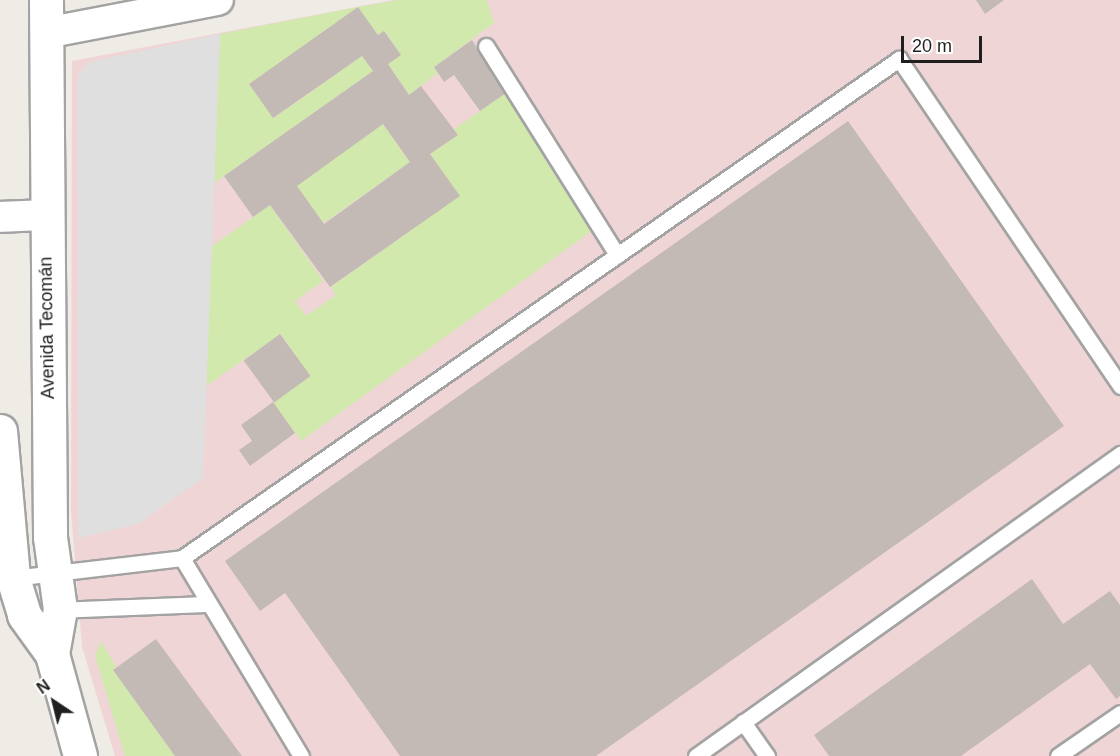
<!DOCTYPE html>
<meta charset="utf-8">
<style>
body{margin:0}
#map{position:relative;width:1120px;height:756px;overflow:hidden;background:#efebe5;font-family:Arial,sans-serif}
div>[style]{position:absolute}
.commercial>*{inset:0;background:#f0d5d7}
.grass>*{inset:0;background:#d1e9ac;transform-origin:0 0}
.parking>*{inset:0;background:#dfdfdf}
.building>*{inset:0;background:#c4bab5;transform-origin:0 0}
.roads{filter:drop-shadow(2px 0 #a3a3a3) drop-shadow(-2px 0 #a3a3a3) drop-shadow(0 2px #a3a3a3) drop-shadow(0 -2px #a3a3a3)}
.service>*{height:15px;margin:-7.5px;padding:0 7.5px;transform-origin:7.5px;border-radius:7.5px;background:#fff}
.minor>*{height:30px;margin:-15px;padding:0 15px;transform-origin:15px;border-radius:15px;background:#fff}
.tertiary>*{height:33px;margin:-16.5px;padding:0 16.5px;transform-origin:16.5px;border-radius:16.5px;background:#fff}
span{translate:-50% -50%;white-space:nowrap;text-align:center;line-height:1.15;-webkit-text-stroke:6px #fff;paint-order:stroke}
.street-label{font-size:18px;color:#1f1f1f}
.north{position:absolute;left:24px;top:672px;width:60px;height:60px;-webkit-text-stroke:4px #fff;paint-order:stroke;rotate:325deg;font-size:16px;font-weight:700;line-height:24px;text-align:center;color:#1f1f1f}
.north::after{content:'';display:block;margin:auto;width:21px;height:27px;background:#1f1f1f;clip-path:polygon(50% 0,100% 100%,50% 72%,0 100%)}
.scale{position:absolute;left:901px;top:36px;width:81px;height:27px;box-sizing:border-box;border:3px solid #1f1f1f;border-top:0;padding-left:8px;font-size:18px;line-height:21px;white-space:nowrap;color:#1f1f1f;-webkit-text-stroke:4px #fff;paint-order:stroke}
</style>
<div id="map">
<div class="commercial">
<div style="clip-path:polygon(393px 0,1120px 0,1120px 756px,115px 756px,82px 647px,71px 511px,72px 61px)"></div>
</div>
<div class="grass">
<div style="clip-path:polygon(398px 0,487px 0,494px 23px,434px 67px,438px 73px,409px 95px,388px 64px,401px 55px,385px 31px,378px 35px,358px 8px,249px 84px,274px 118px,362px 56px,373px 71px,214px 183px,220px 34px,358px 7px)"></div>
<div style="clip-path:polygon(506px 93px,593px 230px,301px 441px,273px 402px,310px 376px,281px 334px,206px 386px,211px 247px,270px 205px,323px 281px,295px 301px,306px 316px,336px 295px,331px 287px,459px 196px,430px 154px,458px 135px,454px 129px)"></div>
<div style="left:383px;top:124px;width:47px;height:106px;rotate:55deg"></div>
<div style="clip-path:polygon(101px 641px,116px 667px,113px 670px,175px 756px,125px 756px,95px 656px)"></div>
</div>
<div class="parking">
<div style="clip-path:polygon(220px 34px,203px 478px,138px 524px,78px 538px,78px 74px,90px 62px)"></div>
</div>
<div class="building">
<div style="clip-path:polygon(976px 0,1004px 0,985px 14px)"></div>
<div style="clip-path:polygon(evenodd,358px 7px,378px 35px,384px 31px,401px 55px,388px 64px,409px 95px,421px 86px,458px 135px,430px 154px,460px 196px,330px 287px,270px 205px,253px 217px,224px 176px,373px 71px,362px 56px,273px 118px,249px 84px,358px 7px,383px 124px,410px 162px,324px 224px,297px 186px,383px 124px)"></div>
<div style="clip-path:polygon(472px 40px,506px 93px,480px 111px,454px 75px,444px 82px,434px 67px)"></div>
<div style="clip-path:polygon(848px 121px,1064px 426px,596px 756px,400px 756px,285px 593px,260px 611px,225px 561px)"></div>
<div style="left:280px;top:334px;width:52px;height:45px;rotate:54deg"></div>
<div style="clip-path:polygon(273px 402px,295px 433px,250px 466px,239px 450px,252px 441px,241px 425px)"></div>
<div style="clip-path:polygon(1032px 579px,1063px 624px,1110px 591px,1120px 605px,1120px 696px,1116px 699px,1090px 664px,961px 756px,829px 756px,814px 735px)"></div>
<div style="clip-path:polygon(156px 639px,242px 756px,175px 756px,113px 670px)"></div>
</div>
<div class="roads">
<div class="service">
<div style="left:486px;top:46px;width:247px;rotate:57.9deg"></div>
<div style="left:182px;top:558px;width:231px;rotate:59deg"></div>
<div style="left:13px;top:578px;width:170px;rotate:-6.7deg"></div>
<div style="left:182px;top:558px;width:874px;rotate:-34.84deg"></div>
<div style="left:899px;top:59px;width:395px;rotate:55.9deg"></div>
<div style="left:56px;top:610px;width:150px;rotate:-2.3deg"></div>
<div style="left:743px;top:722px;width:42px;rotate:54.8deg"></div>
<div style="left:696px;top:756px;width:521px;rotate:-35.46deg"></div>
<div style="left:1058px;top:756px;width:75px;rotate:-34.7deg"></div>
</div>
<div class="minor">
<div style="left:46px;top:33px;width:175px;rotate:-10.9deg"></div>
<div style="left:0;top:217px;width:45px;rotate:-2.5deg"></div>
</div>
<div class="tertiary">
<div style="left:46px;top:0;width:537px;rotate:89.57deg"></div>
<div style="left:50px;top:537px;width:73px;rotate:82.1deg"></div>
<div style="left:60px;top:609px;width:46px;rotate:100.1deg"></div>
<div style="left:0;top:431px;width:148px;rotate:84.9deg"></div>
<div style="left:13px;top:578px;width:39px;rotate:73deg"></div>
<div style="left:24px;top:615px;width:48px;rotate:54.3deg"></div>
<div style="left:52px;top:654px;width:106px;rotate:74.6deg"></div>
</div>
</div>
<div class="street-label">
<span style="left:47px;top:328px;rotate:-91deg">Avenida Tecomán</span>
</div>
<div class="north">N</div>
<div class="scale">20 m</div>
</div>
